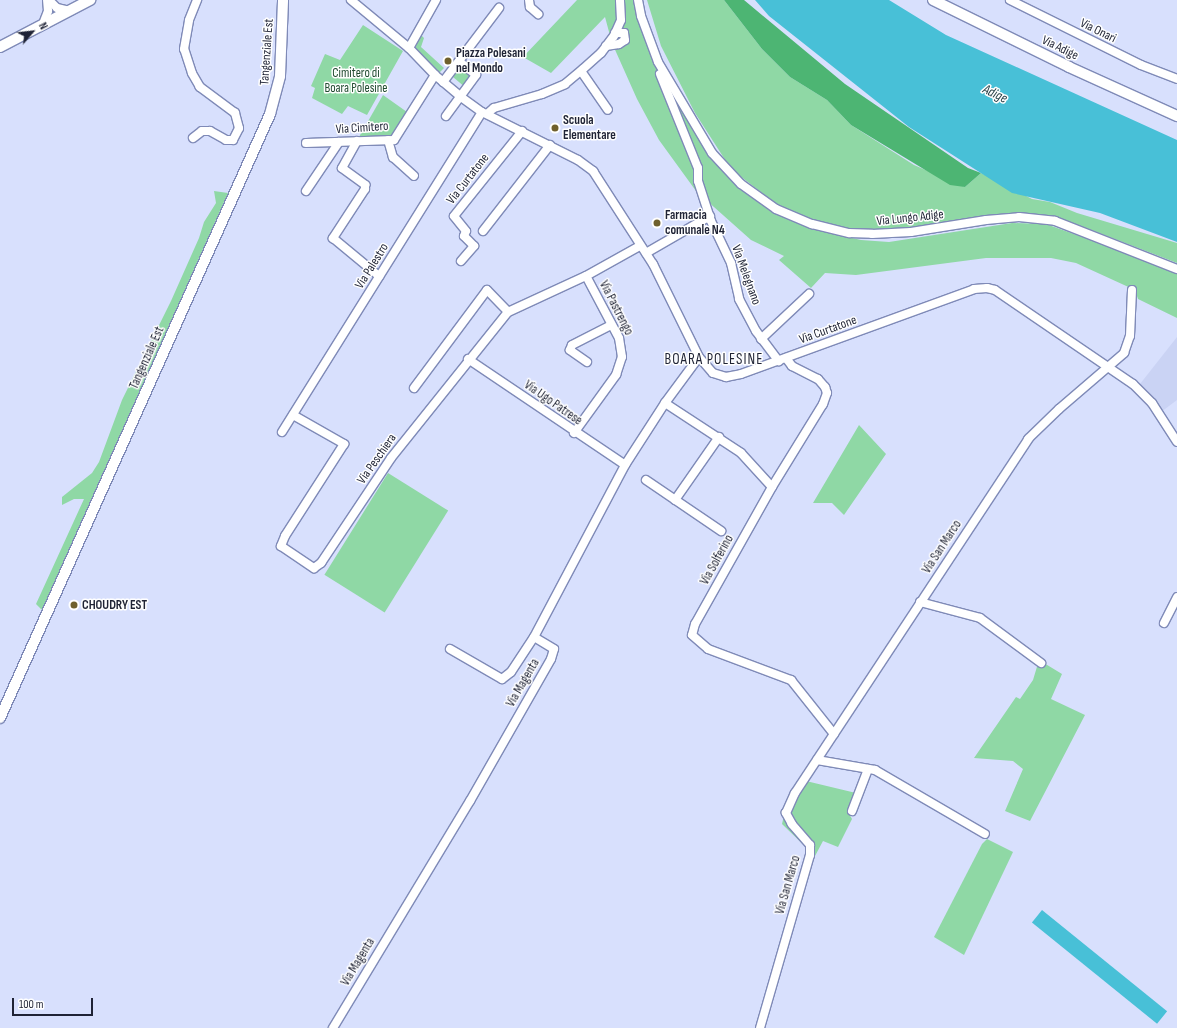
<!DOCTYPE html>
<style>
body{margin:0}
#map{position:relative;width:1177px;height:1028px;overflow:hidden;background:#d8e0fd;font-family:"Sofia Sans Condensed",sans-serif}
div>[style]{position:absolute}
.built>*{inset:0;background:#cad3f4}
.green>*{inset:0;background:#8fd8a5;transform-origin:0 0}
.forest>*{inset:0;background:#4db573}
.water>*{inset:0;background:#48c0d7;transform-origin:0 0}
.roads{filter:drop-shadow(1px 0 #7f8ab7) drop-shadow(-1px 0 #7f8ab7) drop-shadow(0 1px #7f8ab7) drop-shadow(0 -1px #7f8ab7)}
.minor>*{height:8px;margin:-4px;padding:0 4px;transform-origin:4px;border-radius:4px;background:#fff}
.major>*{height:10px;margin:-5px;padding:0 5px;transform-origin:5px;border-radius:5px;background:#fff}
.dots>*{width:11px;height:11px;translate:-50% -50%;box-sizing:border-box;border:2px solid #fff;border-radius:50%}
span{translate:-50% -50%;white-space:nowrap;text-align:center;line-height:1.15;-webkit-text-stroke:3px #fff;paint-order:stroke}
.street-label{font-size:13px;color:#1f2335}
.poi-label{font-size:13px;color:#1f2335;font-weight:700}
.left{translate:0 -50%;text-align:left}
.park-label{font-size:13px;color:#204a2f}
.water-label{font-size:14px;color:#294349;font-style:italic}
.quarter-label{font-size:15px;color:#1f2335;letter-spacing:1px}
.north{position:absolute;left:12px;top:12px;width:40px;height:40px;-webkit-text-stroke:3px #fff;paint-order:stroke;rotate:62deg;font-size:11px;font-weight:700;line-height:16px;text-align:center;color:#1f2335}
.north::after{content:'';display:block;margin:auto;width:14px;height:18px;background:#1f2335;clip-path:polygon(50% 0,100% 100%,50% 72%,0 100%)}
.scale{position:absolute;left:12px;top:998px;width:81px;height:18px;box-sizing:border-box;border:2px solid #1f2335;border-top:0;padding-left:5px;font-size:12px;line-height:14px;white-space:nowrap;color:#1f2335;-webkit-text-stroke:3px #fff;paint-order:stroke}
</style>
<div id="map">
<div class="built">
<div style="clip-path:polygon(1177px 337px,1177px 400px,1161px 412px,1140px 384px)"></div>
</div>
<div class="green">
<div style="clip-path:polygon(577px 0,639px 0,653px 50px,688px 117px,725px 174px,771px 210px,810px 228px,861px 240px,889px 242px,1012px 223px,1046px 224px,1177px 271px,1177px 318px,1138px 299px,1135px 290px,1076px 263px,1051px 258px,986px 258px,856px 275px,825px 273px,811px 288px,779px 260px,784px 256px,751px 240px,696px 191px,659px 140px,637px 99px,612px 43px,605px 17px,551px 73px,523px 57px)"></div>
<div style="clip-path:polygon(647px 0,724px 0,762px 49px,790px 77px,827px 100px,851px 125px,914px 165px,965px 187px,981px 173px,1032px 199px,1050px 202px,1077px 213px,1177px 243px,1177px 263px,1081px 226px,1047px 216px,1011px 215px,955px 225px,862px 232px,812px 221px,775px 203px,731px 169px,695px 113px,661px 46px)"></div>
<div style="clip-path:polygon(363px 25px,403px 51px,367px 115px,348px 106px,342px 114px,312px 98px,315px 88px,311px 86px,325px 54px,340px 60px)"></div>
<div style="clip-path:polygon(421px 35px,424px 38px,421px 47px,444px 68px,439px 73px,415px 48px)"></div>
<div style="left:459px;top:65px;width:17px;height:13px;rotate:40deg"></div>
<div style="clip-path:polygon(383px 95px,407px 112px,392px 137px,359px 137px)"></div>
<div style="clip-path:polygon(214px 191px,228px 193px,42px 610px,36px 604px,84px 499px,74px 499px,62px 505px,62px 497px,92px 473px,99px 462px,122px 400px,171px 301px,199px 238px,204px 222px,216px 203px)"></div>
<div style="clip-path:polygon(859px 425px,886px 454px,844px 515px,832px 503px,813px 503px)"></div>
<div style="left:388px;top:473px;width:71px;height:120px;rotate:32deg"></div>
<div style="clip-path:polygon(1039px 660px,1062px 674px,1051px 699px,1085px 715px,1030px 821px,1005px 811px,1023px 769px,1013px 761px,974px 758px,1016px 697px,1020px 699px,1033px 680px)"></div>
<div style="clip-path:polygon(806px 781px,856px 793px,847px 810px,852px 819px,838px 847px,823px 841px,815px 856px,782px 824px,785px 811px)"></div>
<div style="clip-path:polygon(987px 839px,1013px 852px,964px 955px,934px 937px,982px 844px)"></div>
</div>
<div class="forest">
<div style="clip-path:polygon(724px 0,744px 0,845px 84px,968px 168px,981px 173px,965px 187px,950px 185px,851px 125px,827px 100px,790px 77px,762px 49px)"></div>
</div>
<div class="water">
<div style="clip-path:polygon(755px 0,889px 0,946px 35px,1177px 140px,1177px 242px,1100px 213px,1012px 193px,909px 127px,769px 16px)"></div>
<div style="left:1042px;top:910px;width:161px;height:16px;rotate:39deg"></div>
</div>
<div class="roads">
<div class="minor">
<div style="left:49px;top:0;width:11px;rotate:45deg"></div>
<div style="left:57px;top:8px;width:13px;rotate:13deg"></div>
<div style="left:351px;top:0;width:75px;rotate:39.6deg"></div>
<div style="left:409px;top:48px;width:37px;rotate:46deg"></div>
<div style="left:435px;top:75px;width:34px;rotate:40deg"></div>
<div style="left:461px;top:97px;width:26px;rotate:36deg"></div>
<div style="left:482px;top:112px;width:107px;rotate:26.6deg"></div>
<div style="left:578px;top:160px;width:19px;rotate:36deg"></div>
<div style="left:593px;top:171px;width:111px;rotate:57.2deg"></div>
<div style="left:653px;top:264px;width:104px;rotate:63.7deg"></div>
<div style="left:699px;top:357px;width:21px;rotate:49deg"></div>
<div style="left:713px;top:373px;width:14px;rotate:17deg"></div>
<div style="left:726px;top:377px;width:15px;rotate:-11deg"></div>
<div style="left:741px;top:374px;width:248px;rotate:-20deg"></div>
<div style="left:974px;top:289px;width:13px;rotate:-4deg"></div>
<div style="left:987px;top:288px;width:8px;rotate:14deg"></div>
<div style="left:995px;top:290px;width:167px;rotate:34.3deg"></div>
<div style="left:1133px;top:384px;width:27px;rotate:45deg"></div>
<div style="left:1152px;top:403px;width:46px;rotate:57.3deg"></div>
<div style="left:529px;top:0;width:7px;rotate:82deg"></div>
<div style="left:530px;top:7px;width:11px;rotate:41deg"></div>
<div style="left:638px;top:0;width:16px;rotate:79deg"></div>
<div style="left:641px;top:16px;width:49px;rotate:69.7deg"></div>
<div style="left:658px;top:62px;width:106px;rotate:59.3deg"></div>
<div style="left:712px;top:153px;width:42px;rotate:46.9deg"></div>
<div style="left:741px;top:184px;width:43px;rotate:35.5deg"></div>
<div style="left:776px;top:209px;width:39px;rotate:23deg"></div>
<div style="left:812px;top:224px;width:38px;rotate:14deg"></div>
<div style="left:849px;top:233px;width:23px;rotate:2deg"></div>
<div style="left:872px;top:234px;width:39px;rotate:-3deg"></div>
<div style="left:911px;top:232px;width:76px;rotate:-9.1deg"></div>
<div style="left:986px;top:220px;width:33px;rotate:-5deg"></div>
<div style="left:1019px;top:217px;width:36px;rotate:6deg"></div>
<div style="left:1055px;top:221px;width:131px;rotate:21.5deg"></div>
<div style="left:1010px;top:0;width:146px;rotate:26.4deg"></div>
<div style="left:1141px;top:65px;width:39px;rotate:21deg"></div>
<div style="left:43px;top:24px;width:14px;rotate:-69deg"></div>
<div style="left:48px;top:11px;width:11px;rotate:-95deg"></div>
<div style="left:606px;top:46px;width:13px;rotate:-9deg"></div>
<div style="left:619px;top:44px;width:7px;rotate:-34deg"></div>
<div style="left:625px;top:40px;width:7px;rotate:-98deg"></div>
<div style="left:624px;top:33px;width:9px;rotate:180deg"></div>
<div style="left:409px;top:48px;width:55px;rotate:-60.6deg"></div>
<div style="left:581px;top:71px;width:47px;rotate:55.3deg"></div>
<div style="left:660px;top:74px;width:101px;rotate:68deg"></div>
<div style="left:698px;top:168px;width:13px;rotate:90deg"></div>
<div style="left:698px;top:181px;width:42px;rotate:72deg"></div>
<div style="left:711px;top:221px;width:47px;rotate:64.5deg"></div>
<div style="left:731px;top:263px;width:37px;rotate:77deg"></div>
<div style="left:739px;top:299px;width:36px;rotate:62deg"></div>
<div style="left:756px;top:331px;width:38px;rotate:53deg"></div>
<div style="left:443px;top:82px;width:93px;rotate:-52.9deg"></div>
<div style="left:487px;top:114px;width:9px;rotate:-41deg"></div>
<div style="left:494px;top:108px;width:50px;rotate:-16.3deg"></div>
<div style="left:542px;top:94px;width:25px;rotate:-23deg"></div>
<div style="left:565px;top:84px;width:23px;rotate:-40deg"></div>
<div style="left:583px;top:69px;width:24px;rotate:-42deg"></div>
<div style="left:601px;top:53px;width:21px;rotate:-53deg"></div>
<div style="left:614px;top:36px;width:17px;rotate:-66deg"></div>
<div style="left:621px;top:20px;width:20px;rotate:-93deg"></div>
<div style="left:446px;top:116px;width:51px;rotate:-53.8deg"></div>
<div style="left:476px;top:75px;width:22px;rotate:-141deg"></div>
<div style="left:193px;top:138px;width:11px;rotate:-38deg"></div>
<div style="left:202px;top:131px;width:8px"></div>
<div style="left:210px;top:131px;width:18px;rotate:29deg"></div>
<div style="left:226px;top:140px;width:7px"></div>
<div style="left:233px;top:140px;width:13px;rotate:-63deg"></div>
<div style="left:239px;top:128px;width:16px;rotate:-105deg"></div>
<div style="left:235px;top:113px;width:44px;rotate:-143.4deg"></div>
<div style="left:200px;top:87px;width:16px;rotate:-120deg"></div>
<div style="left:192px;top:73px;width:25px;rotate:-108deg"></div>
<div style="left:184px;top:49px;width:29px;rotate:-80deg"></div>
<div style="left:189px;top:20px;width:22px;rotate:-68deg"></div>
<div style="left:388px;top:140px;width:18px;rotate:74deg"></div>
<div style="left:393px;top:157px;width:28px;rotate:42deg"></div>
<div style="left:357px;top:141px;width:31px;rotate:119deg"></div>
<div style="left:342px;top:168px;width:29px;rotate:36deg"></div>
<div style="left:365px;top:185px;width:4px;rotate:90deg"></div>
<div style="left:365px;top:189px;width:59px;rotate:123.1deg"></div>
<div style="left:333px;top:238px;width:60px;rotate:39.6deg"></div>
<div style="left:306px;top:143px;width:88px;rotate:-2deg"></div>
<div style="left:394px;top:140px;width:77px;rotate:-57.8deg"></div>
<div style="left:306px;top:191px;width:59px;rotate:-56deg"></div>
<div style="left:483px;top:231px;width:109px;rotate:-52.1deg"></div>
<div style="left:646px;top:253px;width:74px;rotate:-30deg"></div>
<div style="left:461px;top:261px;width:20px;rotate:-49deg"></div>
<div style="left:474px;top:246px;width:14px;rotate:-135deg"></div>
<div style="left:464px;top:236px;width:5px;rotate:-68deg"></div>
<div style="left:466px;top:231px;width:19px;rotate:-129deg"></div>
<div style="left:454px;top:216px;width:109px;rotate:-51.3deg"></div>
<div style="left:761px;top:339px;width:66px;rotate:-43.2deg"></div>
<div style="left:786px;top:358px;width:10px;rotate:53deg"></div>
<div style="left:792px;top:366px;width:29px;rotate:27deg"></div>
<div style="left:818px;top:379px;width:11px;rotate:49deg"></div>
<div style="left:825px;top:387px;width:6px;rotate:72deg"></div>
<div style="left:827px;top:393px;width:12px;rotate:110deg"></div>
<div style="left:823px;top:404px;width:97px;rotate:121.6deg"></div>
<div style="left:772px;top:487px;width:157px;rotate:119.3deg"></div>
<div style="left:695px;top:624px;width:11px;rotate:105deg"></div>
<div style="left:692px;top:635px;width:21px;rotate:41deg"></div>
<div style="left:708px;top:649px;width:89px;rotate:20.5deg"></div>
<div style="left:791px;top:680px;width:69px;rotate:51.5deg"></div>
<div style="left:468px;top:359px;width:189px;rotate:34deg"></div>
<div style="left:587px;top:362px;width:21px;rotate:-145deg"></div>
<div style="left:570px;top:350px;width:5px;rotate:-68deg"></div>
<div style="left:572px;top:345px;width:44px;rotate:-27.1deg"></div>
<div style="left:414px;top:388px;width:122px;rotate:-53.3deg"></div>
<div style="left:487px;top:290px;width:30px;rotate:46deg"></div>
<div style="left:665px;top:403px;width:91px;rotate:33.3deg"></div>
<div style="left:741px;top:453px;width:46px;rotate:47.6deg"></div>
<div style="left:293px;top:415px;width:59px;rotate:29.6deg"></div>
<div style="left:344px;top:444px;width:109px;rotate:122.7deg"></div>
<div style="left:285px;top:536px;width:11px;rotate:112deg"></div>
<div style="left:281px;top:546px;width:40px;rotate:34deg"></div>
<div style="left:314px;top:568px;width:9px;rotate:-36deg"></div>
<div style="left:321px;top:563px;width:126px;rotate:-56.3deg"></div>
<div style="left:391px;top:458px;width:187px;rotate:-51.3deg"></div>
<div style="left:508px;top:312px;width:86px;rotate:-24.8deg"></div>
<div style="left:586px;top:276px;width:62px;rotate:-29.1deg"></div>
<div style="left:282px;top:432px;width:377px;rotate:-58deg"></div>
<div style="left:574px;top:433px;width:72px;rotate:-54.1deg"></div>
<div style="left:616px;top:375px;width:19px;rotate:-72deg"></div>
<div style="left:622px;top:357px;width:19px;rotate:-99deg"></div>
<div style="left:619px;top:338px;width:70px;rotate:-118deg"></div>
<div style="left:646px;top:480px;width:91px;rotate:34.2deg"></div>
<div style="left:675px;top:500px;width:77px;rotate:-55.1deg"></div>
<div style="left:920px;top:602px;width:62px;rotate:14.9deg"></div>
<div style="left:980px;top:618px;width:76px;rotate:36.4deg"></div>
<div style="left:1164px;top:623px;width:29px;rotate:-63deg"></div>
<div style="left:450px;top:649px;width:60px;rotate:30deg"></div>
<div style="left:502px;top:679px;width:11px;rotate:-38deg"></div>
<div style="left:511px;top:672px;width:42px;rotate:-56.7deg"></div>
<div style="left:817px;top:760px;width:59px;rotate:9.8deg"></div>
<div style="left:875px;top:770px;width:127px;rotate:30.2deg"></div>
<div style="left:852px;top:811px;width:45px;rotate:-69.1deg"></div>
<div style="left:333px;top:1028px;width:265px;rotate:-58.9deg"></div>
<div style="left:470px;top:801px;width:163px;rotate:-60.3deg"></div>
<div style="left:551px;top:659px;width:10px;rotate:-73deg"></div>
<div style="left:554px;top:649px;width:23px;rotate:-149deg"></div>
<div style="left:534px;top:637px;width:195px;rotate:-62.1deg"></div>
<div style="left:625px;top:465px;width:74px;rotate:-57.2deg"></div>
<div style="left:665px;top:403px;width:57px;rotate:-53.5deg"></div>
<div style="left:760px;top:1028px;width:180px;rotate:-73.9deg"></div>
<div style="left:810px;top:855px;width:10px;rotate:-90deg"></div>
<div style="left:810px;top:845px;width:28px;rotate:-131deg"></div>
<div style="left:792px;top:824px;width:13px;rotate:-119deg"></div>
<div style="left:786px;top:813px;width:22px;rotate:-66deg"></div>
<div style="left:795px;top:793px;width:424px;rotate:-56.6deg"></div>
<div style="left:1028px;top:439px;width:43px;rotate:-44.1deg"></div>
<div style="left:1059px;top:409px;width:86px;rotate:-40.7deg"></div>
<div style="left:1124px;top:353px;width:18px;rotate:-71deg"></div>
<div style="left:1130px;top:336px;width:46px;rotate:-87.5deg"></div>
</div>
<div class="major">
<div style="left:933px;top:0;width:152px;rotate:26.2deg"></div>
<div style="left:1069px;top:67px;width:119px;rotate:24.4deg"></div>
<div style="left:0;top:47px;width:102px;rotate:-27.6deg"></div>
<div style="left:0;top:718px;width:662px;rotate:-65.91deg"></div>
<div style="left:270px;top:114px;width:39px;rotate:-75deg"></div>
<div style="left:280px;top:76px;width:76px;rotate:-87.7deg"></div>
</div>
</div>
<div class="dots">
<div style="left:448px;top:61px;background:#6f602d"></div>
<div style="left:555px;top:128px;background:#6f602d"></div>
<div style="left:657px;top:223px;background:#6f602d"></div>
<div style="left:74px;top:605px;background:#6f602d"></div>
</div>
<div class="street-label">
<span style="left:1098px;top:31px;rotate:26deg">Via Onari</span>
<span style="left:1060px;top:48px;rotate:26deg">Via Adige</span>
<span style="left:267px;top:52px;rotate:-86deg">Tangenziale Est</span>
<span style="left:362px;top:128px;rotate:-4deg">Via Cimitero</span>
<span style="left:468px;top:179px;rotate:-52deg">Via Curtatone</span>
<span style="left:910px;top:218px;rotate:-6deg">Via Lungo Adige</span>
<span style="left:372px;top:266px;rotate:-58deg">Via Palestro</span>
<span style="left:746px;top:275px;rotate:70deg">Via Melegnano</span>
<span style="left:616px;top:308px;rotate:63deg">Via Pastrengo</span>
<span style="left:828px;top:330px;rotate:-20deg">Via Curtatone</span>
<span style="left:147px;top:358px;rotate:-66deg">Tangenziale Est</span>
<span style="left:553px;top:403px;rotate:35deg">Via Ugo Patrese</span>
<span style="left:377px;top:459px;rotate:-55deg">Via Peschiera</span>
<span style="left:942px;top:547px;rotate:-57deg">Via San Marco</span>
<span style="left:717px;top:560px;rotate:-61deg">Via Solferino</span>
<span style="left:523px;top:683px;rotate:-60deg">Via Magenta</span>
<span style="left:788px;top:885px;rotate:-74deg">Via San Marco</span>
<span style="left:358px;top:962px;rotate:-59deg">Via Magenta</span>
</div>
<div class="poi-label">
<span class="left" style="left:456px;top:61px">Piazza Polesani<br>nel Mondo</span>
<span class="left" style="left:563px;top:128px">Scuola<br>Elementare</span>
<span class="left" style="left:665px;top:223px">Farmacia<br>comunale N4</span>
<span class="left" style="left:82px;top:605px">CHOUDRY EST</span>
</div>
<div class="park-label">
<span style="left:356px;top:81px">Cimitero di<br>Boara Polesine</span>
</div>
<div class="water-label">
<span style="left:995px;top:94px;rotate:26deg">Adige</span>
</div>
<div class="quarter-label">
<span style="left:714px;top:360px">BOARA POLESINE</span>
</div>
<div class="north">N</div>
<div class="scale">100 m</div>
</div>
